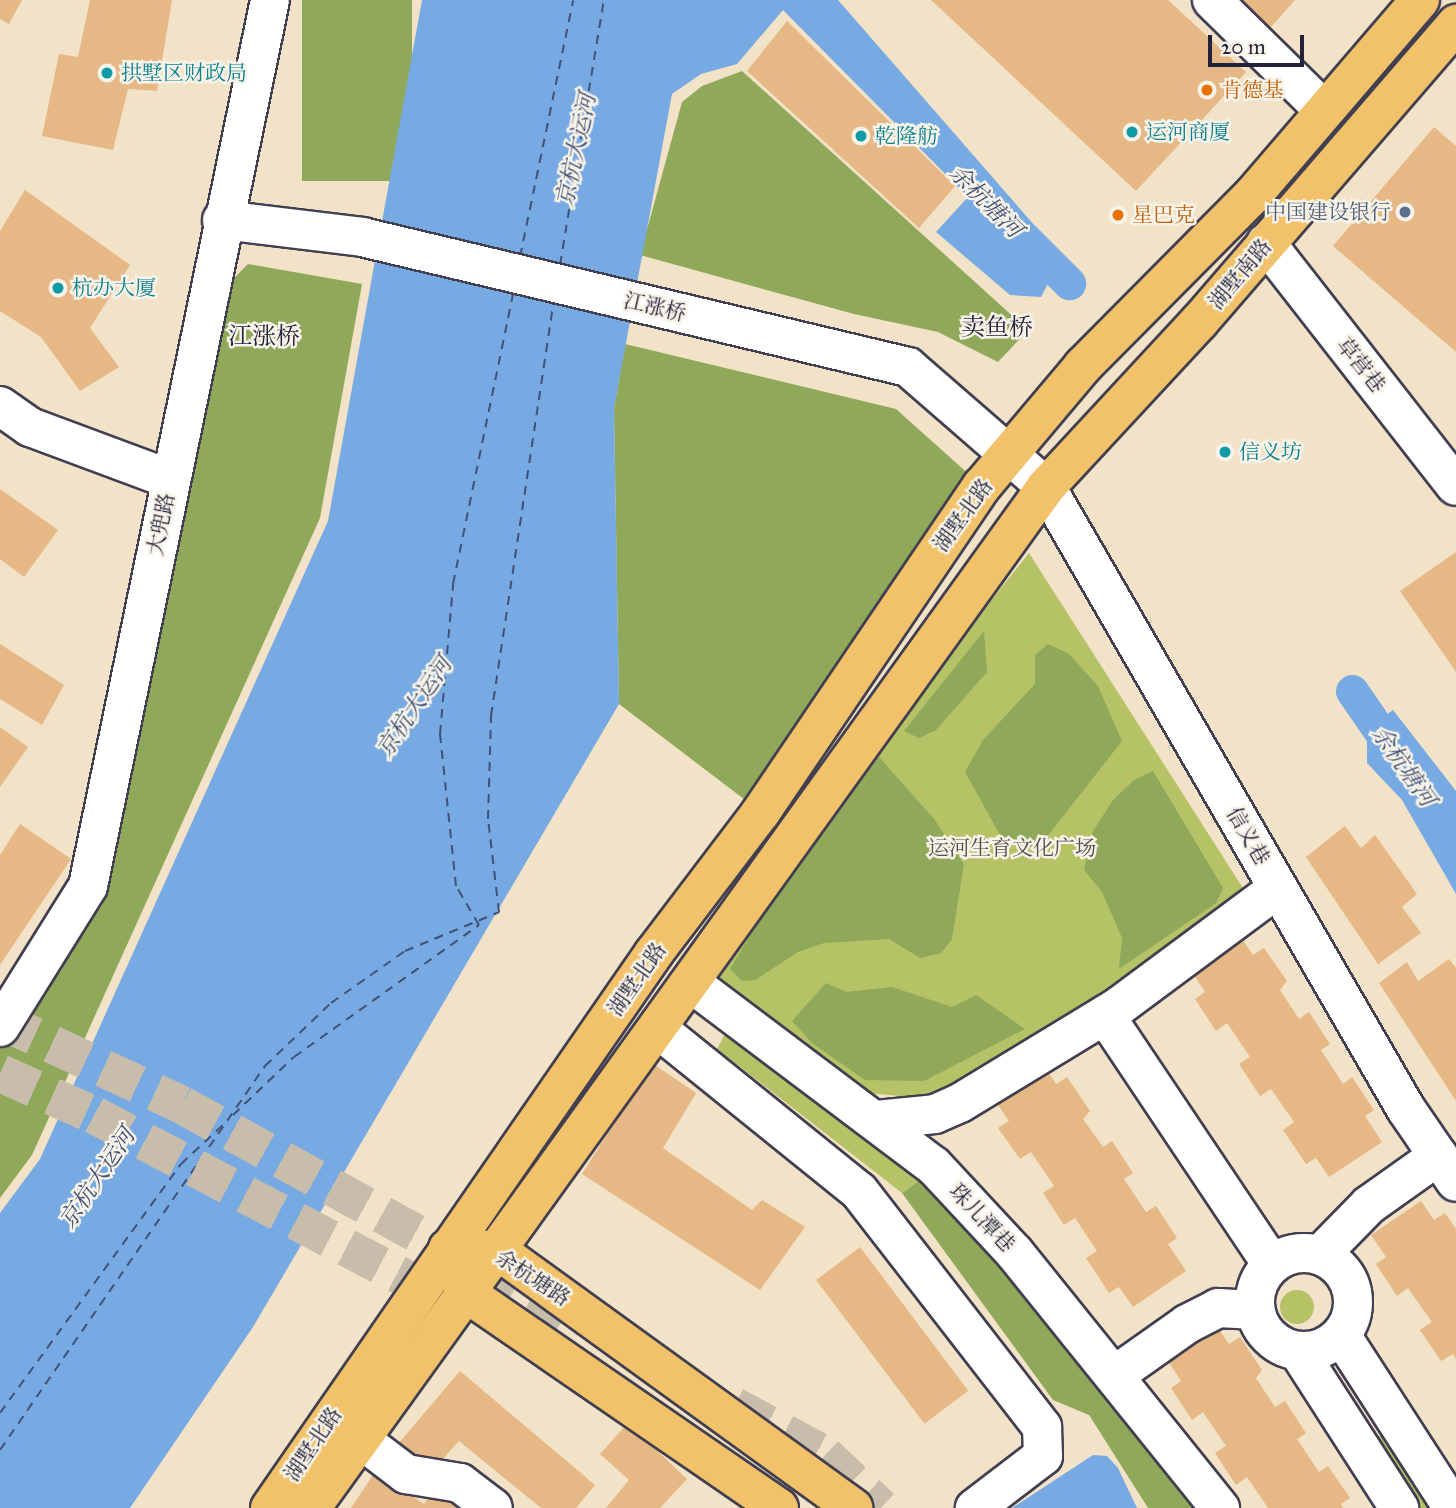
<!DOCTYPE html>
<meta charset="utf-8">
<style>
body{margin:0}
#map{position:relative;width:1456px;height:1508px;overflow:hidden;background:#f2e2c7;font-family:"IM FELL Great Primer","Noto Serif SC",serif}
div>[style]{position:absolute}
.green>*{inset:0;background:#b5c265}
.round{border-radius:50%}
.forest>*{inset:0;background:#90a85a;transform-origin:0 0}
.water>*{inset:0;background:#77a9e3}
.canal>*{height:33px;margin:-16.5px;padding:0 16.5px;transform-origin:16.5px;border-radius:16.5px;background:#77a9e3}
.ferry>*{height:2px;margin-top:-1px;transform-origin:0;background:repeating-linear-gradient(90deg,#405176 0 9px,transparent 0 16px)}
.building>*{inset:0;background:#e6b886;transform-origin:0 0}
.major-tunnel>*{height:38px;margin-top:-19px;transform-origin:0;background:repeating-linear-gradient(90deg,#c8bcab 0 38px,transparent 0 57px)}
.roads{filter:drop-shadow(2px 0 #413f50) drop-shadow(-2px 0 #413f50) drop-shadow(0 2px #413f50) drop-shadow(0 -2px #413f50)}
.minor>*{height:38px;margin:-19px;padding:0 19px;transform-origin:19px;border-radius:19px;background:#fff}
.minor>.ring{margin:-19px;padding:0;box-sizing:content-box;background:none;border:38px solid #fff;border-radius:50%}
.major>*{height:38px;margin:-19px;padding:0 19px;transform-origin:19px;border-radius:19px;background:#f2c26a}
.dots>*{width:19px;height:19px;translate:-50% -50%;box-sizing:border-box;border:4px solid #f7f3e8;border-radius:50%}
span{translate:-50% -50%;white-space:nowrap;text-align:center;line-height:1.15;-webkit-text-stroke:5px #f7f3e8;paint-order:stroke}
.culture-label{font-size:21px;color:#0d838f}
.left{translate:0 -50%;text-align:left}
.food-label{font-size:21px;color:#c56008}
.service-label{font-size:21px;color:#4e5e75}
.right{translate:-100% -50%;text-align:right}
.street-label{font-size:21px;color:#22223b}
.park-label{font-size:21px;color:#4e5248}
.water-label{font-size:23px;color:#405176;font-style:italic}
.quarter-label{font-size:24px;color:#22223b}
.scale{position:absolute;left:1208px;top:35px;width:96px;height:32px;box-sizing:border-box;border:4px solid #22223b;border-top:0;padding-left:9px;font-size:21px;line-height:24px;white-space:nowrap;color:#22223b;-webkit-text-stroke:5px #f7f3e8;paint-order:stroke}
</style>
<div id="map">
<div class="green">
<div style="clip-path:polygon(1029px 553px,1248px 896px,1003px 1058px,923px 1098px,866px 1093px,711px 976px,740px 916px)"></div>
<div style="clip-path:polygon(726px 1032px,923px 1178px,902px 1193px,717px 1049px)"></div>
<div class="round" style="left:1280px;top:1290px;width:34px;height:34px"></div>
<div style="clip-path:polygon(1387px 1433px,1437px 1508px,1416px 1508px,1371px 1439px)"></div>
</div>
<div class="forest">
<div style="left:302px;top:0;width:110px;height:181px"></div>
<div style="clip-path:polygon(742px 71px,1028px 330px,998px 362px,938px 332px,854px 314px,640px 255px,682px 102px,702px 86px)"></div>
<div style="clip-path:polygon(248px 264px,362px 284px,320px 518px,32px 1155px,0 1198px,0 1048px,96px 895px,234px 278px)"></div>
<div style="clip-path:polygon(625px 344px,896px 409px,982px 486px,761px 812px,619px 704px,614px 408px)"></div>
<div style="clip-path:polygon(984px 631px,987px 672px,936px 730px,919px 738px,904px 731px)"></div>
<div style="clip-path:polygon(1048px 644px,1069px 654px,1098px 686px,1122px 741px,1039px 847px,1004px 842px,965px 772px,983px 740px,1035px 684px,1035px 655px)"></div>
<div style="clip-path:polygon(879px 757px,935px 820px,964px 864px,952px 939px,941px 953px,920px 958px,889px 939px,824px 943px,798px 952px,755px 980px,742px 981px,730px 969px,783px 881px)"></div>
<div style="clip-path:polygon(1153px 771px,1223px 888px,1216px 903px,1119px 969px,1122px 938px,1102px 892px,1084px 870px,1093px 831px,1113px 800px,1134px 780px)"></div>
<div style="clip-path:polygon(826px 983px,846px 992px,892px 987px,952px 1007px,976px 995px,1025px 1029px,924px 1081px,865px 1080px,812px 1043px,792px 1021px)"></div>
<div style="clip-path:polygon(923px 1178px,1075px 1357px,1195px 1508px,1148px 1508px,1089px 1415px,1053px 1400px,902px 1193px)"></div>
</div>
<div class="water">
<div style="clip-path:polygon(422px 0,838px 0,1062px 257px,1041px 297px,1010px 295px,936px 232px,968px 197px,783px 10px,737px 64px,701px 74px,672px 94px,614px 408px,619px 704px,253px 1327px,130px 1508px,0 1508px,0 1213px,40px 1159px,328px 521px)"></div>
<div style="clip-path:polygon(1393px 710px,1456px 791px,1456px 894px,1402px 800px,1367px 763px,1367px 729px)"></div>
<div style="clip-path:polygon(1093px 1455px,1107px 1456px,1118px 1468px,1137px 1508px,1012px 1508px)"></div>
</div>
<div class="canal">
<div style="left:1024px;top:238px;width:64px;rotate:45deg"></div>
<div style="left:1352px;top:691px;width:86px;rotate:55.4deg"></div>
</div>
<div class="ferry">
<div style="left:520px;top:257px;width:262px;rotate:-78.3deg"></div>
<div style="left:560px;top:265px;width:269px;rotate:-80.6deg"></div>
<div style="left:233px;top:1115px;width:84px;rotate:-43.6deg"></div>
<div style="left:294px;top:1057px;width:227px;rotate:-35.5deg"></div>
<div style="left:479px;top:925px;width:45px;rotate:-120.5deg"></div>
<div style="left:456px;top:886px;width:153px;rotate:-96deg"></div>
<div style="left:440px;top:734px;width:151px;rotate:-85deg"></div>
<div style="left:453px;top:584px;width:296px;rotate:-78.3deg"></div>
<div style="left:0;top:1413px;width:308px;rotate:-54deg"></div>
<div style="left:181px;top:1164px;width:59px;rotate:-42.9deg"></div>
<div style="left:0;top:1450px;width:467px;rotate:-55.4deg"></div>
<div style="left:265px;top:1066px;width:91px;rotate:-43.7deg"></div>
<div style="left:331px;top:1003px;width:90px;rotate:-35.1deg"></div>
<div style="left:405px;top:951px;width:102px;rotate:-22.5deg"></div>
<div style="left:499px;top:912px;width:94px;rotate:-96.7deg"></div>
<div style="left:488px;top:819px;width:103px;rotate:-88.3deg"></div>
<div style="left:491px;top:716px;width:420px;rotate:-81.4deg"></div>
</div>
<div class="building">
<div style="clip-path:polygon(0 0,22px 0,9px 24px,0 19px)"></div>
<div style="clip-path:polygon(90px 0,172px 0,157px 91px,128px 89px,113px 150px,42px 136px,59px 54px,78px 57px)"></div>
<div style="clip-path:polygon(931px 0,1168px 0,1246px 72px,1136px 191px)"></div>
<div style="clip-path:polygon(1239px 0,1295px 0,1270px 28px)"></div>
<div style="clip-path:polygon(787px 21px,955px 186px,919px 228px,747px 71px)"></div>
<div style="clip-path:polygon(1434px 127px,1456px 146px,1456px 352px,1333px 246px)"></div>
<div style="clip-path:polygon(25px 190px,130px 265px,90px 328px,119px 367px,80px 391px,41px 337px,0 311px,0 231px)"></div>
<div style="clip-path:polygon(0 489px,58px 530px,24px 577px,0 559px)"></div>
<div style="clip-path:polygon(1456px 552px,1456px 672px,1400px 591px)"></div>
<div style="clip-path:polygon(0 644px,64px 685px,42px 725px,0 699px)"></div>
<div style="clip-path:polygon(0 727px,28px 747px,0 787px)"></div>
<div style="clip-path:polygon(20px 824px,71px 859px,0 965px,0 855px)"></div>
<div style="clip-path:polygon(1345px 826px,1361px 848px,1375px 835px,1417px 894px,1402px 907px,1421px 933px,1378px 964px,1306px 857px)"></div>
<div style="clip-path:polygon(1240px 936px,1253px 955px,1264px 948px,1287px 981px,1280px 990px,1299px 1019px,1309px 1012px,1330px 1044px,1321px 1050px,1343px 1084px,1352px 1077px,1374px 1110px,1365px 1116px,1382px 1142px,1329px 1177px,1316px 1158px,1306px 1164px,1283px 1130px,1294px 1122px,1271px 1089px,1260px 1096px,1239px 1064px,1250px 1057px,1227px 1023px,1216px 1031px,1195px 999px,1205px 992px,1190px 969px)"></div>
<div style="clip-path:polygon(1449px 959px,1456px 968px,1456px 1101px,1379px 983px,1407px 962px,1418px 981px)"></div>
<div style="clip-path:polygon(652px 1063px,696px 1093px,663px 1148px,752px 1210px,762px 1200px,805px 1227px,760px 1290px,582px 1174px)"></div>
<div style="clip-path:polygon(1043px 1064px,1056px 1084px,1067px 1077px,1090px 1111px,1083px 1119px,1103px 1147px,1112px 1141px,1133px 1173px,1124px 1179px,1146px 1212px,1156px 1206px,1177px 1238px,1168px 1244px,1186px 1271px,1133px 1307px,1119px 1287px,1109px 1293px,1086px 1258px,1097px 1251px,1075px 1218px,1064px 1225px,1043px 1193px,1054px 1186px,1031px 1152px,1020px 1159px,998px 1128px,1009px 1121px,993px 1098px)"></div>
<div style="clip-path:polygon(1421px 1201px,1434px 1220px,1445px 1213px,1456px 1229px,1456px 1359px,1453px 1354px,1441px 1361px,1420px 1330px,1432px 1322px,1408px 1288px,1397px 1296px,1376px 1264px,1386px 1257px,1371px 1235px)"></div>
<div style="left:860px;top:1247px;width:180px;height:55px;rotate:53deg"></div>
<div style="clip-path:polygon(1216px 1325px,1229px 1344px,1240px 1337px,1262px 1370px,1256px 1378px,1275px 1407px,1285px 1401px,1306px 1433px,1297px 1439px,1319px 1472px,1328px 1466px,1350px 1498px,1341px 1504px,1343px 1508px,1268px 1508px,1247px 1477px,1236px 1485px,1215px 1453px,1226px 1446px,1203px 1412px,1192px 1420px,1171px 1388px,1181px 1381px,1166px 1358px)"></div>
<div style="clip-path:polygon(460px 1371px,595px 1485px,576px 1508px,541px 1508px,459px 1441px,431px 1472px,398px 1444px)"></div>
<div style="clip-path:polygon(628px 1423px,687px 1479px,660px 1508px,606px 1508px,629px 1480px,600px 1454px)"></div>
<div style="clip-path:polygon(375px 1472px,424px 1504px,434px 1487px,465px 1508px,351px 1508px)"></div>
</div>
<div class="major-tunnel">
<div style="left:0;top:1020px;width:201px;rotate:25deg"></div>
<div style="left:182px;top:1105px;width:439px;rotate:28.7deg"></div>
<div style="left:0;top:1073px;width:103px;rotate:24.1deg"></div>
<div style="left:94px;top:1115px;width:402px;rotate:27.7deg"></div>
<div style="left:734px;top:1406px;width:103px;rotate:28.3deg"></div>
<div style="left:825px;top:1455px;width:77px;rotate:43.4deg"></div>
</div>
<div class="roads">
<div class="minor">
<div style="left:1212px;top:0;width:157px;rotate:44.5deg"></div>
<div style="left:222px;top:220px;width:141px;rotate:6.9deg"></div>
<div style="left:362px;top:237px;width:561px;rotate:13.39deg"></div>
<div style="left:908px;top:367px;width:183px;rotate:41deg"></div>
<div style="left:1046px;top:487px;width:719px;rotate:59.94deg"></div>
<div style="left:1406px;top:1109px;width:88px;rotate:55.6deg"></div>
<div style="left:1266px;top:243px;width:308px;rotate:52deg"></div>
<div style="left:0;top:406px;width:37px;rotate:35deg"></div>
<div style="left:30px;top:427px;width:149px;rotate:20.4deg"></div>
<div style="left:691px;top:983px;width:304px;rotate:37deg"></div>
<div style="left:934px;top:1166px;width:117px;rotate:47.1deg"></div>
<div style="left:1014px;top:1252px;width:329px;rotate:51.2deg"></div>
<div style="left:1105px;top:1015px;width:300px;rotate:56.2deg"></div>
<div style="left:0;top:1027px;width:166px;rotate:-58deg"></div>
<div style="left:88px;top:886px;width:904px;rotate:-78.39deg"></div>
<div style="left:658px;top:1029px;width:258px;rotate:38.9deg"></div>
<div style="left:859px;top:1191px;width:299px;rotate:52.2deg"></div>
<div style="left:1042px;top:1427px;width:29px;rotate:88deg"></div>
<div style="left:1043px;top:1456px;width:86px;rotate:142.6deg"></div>
<div style="left:876px;top:1120px;width:59px;rotate:-5.8deg"></div>
<div style="left:935px;top:1114px;width:27px;rotate:-24deg"></div>
<div style="left:960px;top:1103px;width:185px;rotate:-31.3deg"></div>
<div style="left:1118px;top:1007px;width:199px;rotate:-36.6deg"></div>
<div class="ring" style="left:1255px;top:1253px;width:60px;height:60px"></div>
<div style="left:1320px;top:1255px;width:70px;rotate:-45.6deg"></div>
<div style="left:1369px;top:1205px;width:85px;rotate:-35.4deg"></div>
<div style="left:1341px;top:1335px;width:206px;rotate:57.1deg"></div>
<div style="left:1298px;top:1351px;width:187px;rotate:57.2deg"></div>
<div style="left:1115px;top:1375px;width:88px;rotate:-35.3deg"></div>
<div style="left:1187px;top:1324px;width:35px;rotate:-27deg"></div>
<div style="left:1218px;top:1308px;width:37px;rotate:3deg"></div>
<div style="left:360px;top:1439px;width:58px;rotate:37.3deg"></div>
<div style="left:406px;top:1474px;width:55px;rotate:9.5deg"></div>
<div style="left:460px;top:1483px;width:41px;rotate:37.1deg"></div>
</div>
<div class="major">
<div style="left:270px;top:1508px;width:675px;rotate:-55.32deg"></div>
<div style="left:654px;top:953px;width:177px;rotate:-52.8deg"></div>
<div style="left:761px;top:812px;width:394px;rotate:-55.9deg"></div>
<div style="left:982px;top:486px;width:157px;rotate:-49.9deg"></div>
<div style="left:1083px;top:366px;width:240px;rotate:-45.2deg"></div>
<div style="left:1252px;top:196px;width:258px;rotate:-49.4deg"></div>
<div style="left:311px;top:1508px;width:1258px;rotate:-54.25deg"></div>
<div style="left:1046px;top:487px;width:225px;rotate:-47.2deg"></div>
<div style="left:1199px;top:322px;width:394px;rotate:-49.2deg"></div>
<div style="left:779px;top:1508px;width:380px;rotate:-145.5deg"></div>
<div style="left:466px;top:1293px;width:48px;rotate:-112.2deg"></div>
<div style="left:448px;top:1249px;width:49px;rotate:1.2deg"></div>
<div style="left:497px;top:1250px;width:440px;rotate:35.9deg"></div>
</div>
</div>
<div class="dots">
<div style="left:107px;top:73px;background:#0f9aa8"></div>
<div style="left:1207px;top:90px;background:#e8710a"></div>
<div style="left:1132px;top:132px;background:#0f9aa8"></div>
<div style="left:861px;top:136px;background:#0f9aa8"></div>
<div style="left:1405px;top:212px;background:#5c6f8a"></div>
<div style="left:1118px;top:215px;background:#e8710a"></div>
<div style="left:58px;top:288px;background:#0f9aa8"></div>
<div style="left:1225px;top:452px;background:#0f9aa8"></div>
</div>
<div class="culture-label">
<span class="left" style="left:121px;top:73px">拱墅区财政局</span>
<span class="left" style="left:1146px;top:132px">运河商厦</span>
<span class="left" style="left:875px;top:136px">乾隆舫</span>
<span class="left" style="left:72px;top:288px">杭办大厦</span>
<span class="left" style="left:1239px;top:452px">信义坊</span>
</div>
<div class="food-label">
<span class="left" style="left:1221px;top:90px">肯德基</span>
<span class="left" style="left:1132px;top:215px">星巴克</span>
</div>
<div class="service-label">
<span class="right" style="left:1391px;top:212px">中国建设银行</span>
</div>
<div class="street-label">
<span style="left:1240px;top:274px;rotate:-50deg">湖墅南路</span>
<span style="left:655px;top:307px;rotate:13deg">江涨桥</span>
<span style="left:1361px;top:365px;rotate:52deg">草营巷</span>
<span style="left:963px;top:515px;rotate:-54deg">湖墅北路</span>
<span style="left:161px;top:524px;rotate:-79deg">大兜路</span>
<span style="left:1248px;top:836px;rotate:60deg">信义巷</span>
<span style="left:637px;top:979px;rotate:-55deg">湖墅北路</span>
<span style="left:982px;top:1218px;rotate:47deg">珠儿潭巷</span>
<span style="left:533px;top:1278px;rotate:33deg">余杭塘路</span>
<span style="left:313px;top:1444px;rotate:-56deg">湖墅北路</span>
</div>
<div class="park-label">
<span style="left:1012px;top:848px">运河生育文化广场</span>
</div>
<div class="water-label">
<span style="left:576px;top:150px;rotate:-78deg">京杭大运河</span>
<span style="left:986px;top:201px;rotate:45deg">余杭塘河</span>
<span style="left:414px;top:707px;rotate:-56deg">京杭大运河</span>
<span style="left:1404px;top:766px;rotate:55deg">余杭塘河</span>
<span style="left:97px;top:1178px;rotate:-56deg">京杭大运河</span>
</div>
<div class="quarter-label">
<span style="left:997px;top:328px">卖鱼桥</span>
<span style="left:264px;top:337px">江涨桥</span>
</div>
<div class="scale">20 m</div>
</div>
